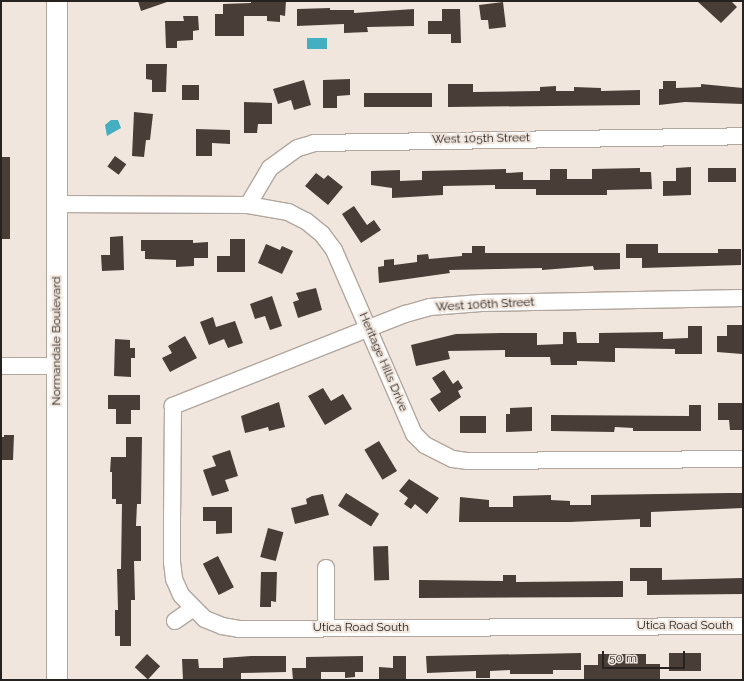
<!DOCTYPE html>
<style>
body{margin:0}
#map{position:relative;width:744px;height:681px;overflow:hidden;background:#f1e6dd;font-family:Raleway,sans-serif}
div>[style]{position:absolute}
.water>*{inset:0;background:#43afc0;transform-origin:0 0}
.building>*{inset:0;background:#483e37;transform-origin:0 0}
.roads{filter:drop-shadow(1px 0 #b2a79f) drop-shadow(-1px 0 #b2a79f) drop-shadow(0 1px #b2a79f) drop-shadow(0 -1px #b2a79f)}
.minor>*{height:16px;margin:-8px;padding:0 8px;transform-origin:8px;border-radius:8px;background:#fff}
.major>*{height:20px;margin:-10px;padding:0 10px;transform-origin:10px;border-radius:10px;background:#fff}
span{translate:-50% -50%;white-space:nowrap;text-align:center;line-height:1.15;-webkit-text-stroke:4px #f1e6dd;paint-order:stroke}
.street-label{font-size:12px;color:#26221f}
.frame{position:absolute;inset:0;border:2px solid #26221f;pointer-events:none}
.scale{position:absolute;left:602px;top:651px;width:83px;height:18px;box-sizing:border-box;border:2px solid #26221f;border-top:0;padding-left:5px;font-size:12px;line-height:14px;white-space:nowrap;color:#26221f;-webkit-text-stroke:3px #f1e6dd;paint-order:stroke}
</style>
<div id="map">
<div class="water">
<div style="left:307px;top:38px;width:20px;height:11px"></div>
<div style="clip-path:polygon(111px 120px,118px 120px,121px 128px,107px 136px,105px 125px)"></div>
</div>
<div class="building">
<div style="clip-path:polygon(138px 1px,166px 1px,167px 2px,141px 11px)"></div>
<div style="clip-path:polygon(251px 1px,286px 1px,285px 16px,280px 15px,280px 22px,267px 21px,267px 16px,244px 16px,244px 36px,215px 36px,215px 14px,223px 14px,223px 4px,251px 3px)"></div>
<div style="clip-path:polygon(697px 1px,731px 1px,737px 7px,721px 23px)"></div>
<div style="clip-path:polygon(503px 2px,506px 27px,489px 29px,488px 20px,481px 20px,479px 5px)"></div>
<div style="clip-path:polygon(330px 8px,330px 10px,354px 10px,354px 13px,414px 9px,414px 26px,367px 27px,368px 32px,344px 33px,344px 24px,297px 26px,297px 9px)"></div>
<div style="clip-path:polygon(442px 9px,460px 9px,461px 43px,451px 43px,451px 34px,428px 34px,428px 21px,442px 21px)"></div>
<div style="clip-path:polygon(183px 16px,198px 16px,199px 30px,193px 31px,193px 40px,177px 41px,177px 48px,166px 48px,165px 21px,184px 21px)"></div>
<div style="clip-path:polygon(146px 64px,167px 64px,166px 92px,152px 92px,152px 80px,146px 79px)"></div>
<div style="clip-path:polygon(350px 79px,350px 95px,337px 96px,337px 108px,323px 108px,323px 80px)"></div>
<div style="clip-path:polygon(304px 80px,311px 105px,294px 110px,291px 100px,278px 104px,273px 89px)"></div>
<div style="clip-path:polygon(663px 81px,676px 81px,676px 88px,701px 87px,701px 84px,743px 88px,743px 104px,685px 102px,659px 105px,659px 89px,663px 89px)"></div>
<div style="clip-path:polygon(448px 84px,473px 84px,473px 92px,540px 91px,540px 87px,556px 86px,556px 91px,574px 91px,574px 87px,601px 88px,601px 91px,640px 90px,640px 105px,448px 107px)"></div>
<div style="left:182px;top:85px;width:17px;height:15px"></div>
<div style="left:364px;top:93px;width:68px;height:14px"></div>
<div style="clip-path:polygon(244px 102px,272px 103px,272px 124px,258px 124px,257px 133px,244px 133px)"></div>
<div style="clip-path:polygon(134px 112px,153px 114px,150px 140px,146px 140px,144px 157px,132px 156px)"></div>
<div style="clip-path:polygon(196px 129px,230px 130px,230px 144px,212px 143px,212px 156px,196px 156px)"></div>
<div style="left:115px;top:156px;width:14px;height:13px;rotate:36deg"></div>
<div style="left:1px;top:157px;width:9px;height:82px"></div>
<div style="clip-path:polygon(691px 167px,691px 195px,663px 196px,663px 181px,676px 181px,676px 168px)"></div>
<div style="clip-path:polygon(640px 168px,640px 172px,651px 172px,652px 189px,607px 190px,607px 195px,536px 195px,536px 189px,495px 189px,495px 185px,443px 186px,443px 195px,392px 198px,392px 188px,371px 185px,371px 171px,400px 170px,400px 181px,422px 180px,422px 171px,506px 169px,506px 173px,523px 172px,523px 180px,550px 180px,550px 169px,567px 169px,567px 179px,592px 179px,592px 169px)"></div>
<div style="left:708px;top:168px;width:28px;height:14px"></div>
<div style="clip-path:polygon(316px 173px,324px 179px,328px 175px,343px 187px,328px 205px,305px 186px)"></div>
<div style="clip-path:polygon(354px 206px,367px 225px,374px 220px,381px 230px,361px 243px,342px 214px)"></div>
<div style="clip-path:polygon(123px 236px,124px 270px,102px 271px,101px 255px,110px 255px,110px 237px)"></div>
<div style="clip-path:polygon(230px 239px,245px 239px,245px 272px,217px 272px,217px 256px,230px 256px)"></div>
<div style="clip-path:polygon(141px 240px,193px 240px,193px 243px,208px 242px,208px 258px,194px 258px,194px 266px,176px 267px,176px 260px,145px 259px,145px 251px,141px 251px)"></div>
<div style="clip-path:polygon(266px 244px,280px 250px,282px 246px,293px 251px,282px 274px,258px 263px)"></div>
<div style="clip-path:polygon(626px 244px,658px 244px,658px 253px,718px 253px,718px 249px,741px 249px,741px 265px,642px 268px,642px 258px,626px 258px)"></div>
<div style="clip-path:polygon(472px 246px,485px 246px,485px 253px,620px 253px,620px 269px,594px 270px,593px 266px,542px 270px,542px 268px,449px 270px,450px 273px,379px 283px,378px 267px,384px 266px,384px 260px,394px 259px,394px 265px,417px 262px,417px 255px,428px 254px,429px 259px,462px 256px,462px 253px,472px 253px)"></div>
<div style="clip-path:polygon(316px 288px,322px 310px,298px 318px,293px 302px,299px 300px,296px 293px)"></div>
<div style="clip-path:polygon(272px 296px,282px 326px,270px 330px,265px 316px,255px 319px,250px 304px)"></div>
<div style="clip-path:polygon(213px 317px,216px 327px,235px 321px,243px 343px,228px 348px,224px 339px,209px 345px,200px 322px)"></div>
<div style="clip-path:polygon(727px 325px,742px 325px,742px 354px,717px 352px,717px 336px,727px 336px)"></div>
<div style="clip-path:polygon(688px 326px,702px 326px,702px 354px,675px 354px,675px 349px,615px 348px,615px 362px,577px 361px,577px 365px,551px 365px,550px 357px,505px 357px,505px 350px,448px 351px,450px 359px,416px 366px,411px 345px,456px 334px,501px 333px,537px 333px,537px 345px,563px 344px,563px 332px,576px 332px,577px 343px,599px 343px,599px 333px,663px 332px,663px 339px,688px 338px)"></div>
<div style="clip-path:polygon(185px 336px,197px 358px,170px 372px,162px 358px,172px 353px,168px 346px)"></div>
<div style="clip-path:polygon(115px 339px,130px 340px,130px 348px,135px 348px,135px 358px,131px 358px,131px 377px,114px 376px)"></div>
<div style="clip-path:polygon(444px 370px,453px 384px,458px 380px,463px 388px,458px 391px,461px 397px,439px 412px,430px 399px,441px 392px,432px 378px)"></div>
<div style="clip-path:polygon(323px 388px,331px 401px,343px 394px,352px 409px,325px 425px,308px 396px)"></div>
<div style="clip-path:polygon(108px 395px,140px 395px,140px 410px,131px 410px,131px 424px,116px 424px,116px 409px,108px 409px)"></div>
<div style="clip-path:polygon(279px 402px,285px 427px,269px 431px,268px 427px,245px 433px,241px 416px)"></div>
<div style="clip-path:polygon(718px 403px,742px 403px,743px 430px,730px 430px,729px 420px,718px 420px)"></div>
<div style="clip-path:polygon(689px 405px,701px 405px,701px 431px,633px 431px,633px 428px,615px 427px,614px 432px,551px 431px,551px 415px,689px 416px)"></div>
<div style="clip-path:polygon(532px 407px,532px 431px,506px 432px,506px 414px,510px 414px,510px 408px)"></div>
<div style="left:460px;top:416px;width:26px;height:17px"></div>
<div style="clip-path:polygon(4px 435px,14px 435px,13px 460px,1px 460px,1px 437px,4px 437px)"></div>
<div style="clip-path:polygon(126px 437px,142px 437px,141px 504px,137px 504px,136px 526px,141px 526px,141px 561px,134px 561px,135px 600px,131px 600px,131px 646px,120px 646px,120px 636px,115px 636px,115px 610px,118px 610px,117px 569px,121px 569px,122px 504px,116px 504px,116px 499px,112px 499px,112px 472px,110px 472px,111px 457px,126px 457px)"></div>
<div style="left:379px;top:441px;width:35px;height:17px;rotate:59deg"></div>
<div style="clip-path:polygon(230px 450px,238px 476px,225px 480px,229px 491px,212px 496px,203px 470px,216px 466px,212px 456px)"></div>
<div style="clip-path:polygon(409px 479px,439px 498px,427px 514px,415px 504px,411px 509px,404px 504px,408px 498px,399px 491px)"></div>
<div style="left:346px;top:493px;width:39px;height:15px;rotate:32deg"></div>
<div style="clip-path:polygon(730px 493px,743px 493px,743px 508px,651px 512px,651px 527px,640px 527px,640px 519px,570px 522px,459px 522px,460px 497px,489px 500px,489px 507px,513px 507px,513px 496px,551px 495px,551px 500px,570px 501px,570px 505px,591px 505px,591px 495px)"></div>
<div style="clip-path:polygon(323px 494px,329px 515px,295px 524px,291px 508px,307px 504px,306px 499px,312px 496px)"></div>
<div style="clip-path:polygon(203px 507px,232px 507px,232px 533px,216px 534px,216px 521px,203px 521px)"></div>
<div style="left:268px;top:528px;width:16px;height:30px;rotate:15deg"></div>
<div style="left:388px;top:546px;width:34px;height:15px;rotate:88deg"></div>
<div style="left:218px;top:556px;width:35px;height:17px;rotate:63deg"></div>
<div style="clip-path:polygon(630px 568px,662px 568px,662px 580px,743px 578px,743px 594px,647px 595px,647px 581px,630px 581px)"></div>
<div style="clip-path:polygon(261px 572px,277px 572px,276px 602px,271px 601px,271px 607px,260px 607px)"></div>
<div style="clip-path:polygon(503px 575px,516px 575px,516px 582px,623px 581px,623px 597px,419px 598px,419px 580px,503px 581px)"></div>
<div style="clip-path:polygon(581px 653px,581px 670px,553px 670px,553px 674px,510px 674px,510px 670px,490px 671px,490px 678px,476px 678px,476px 671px,427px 673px,426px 656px)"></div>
<div style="left:669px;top:653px;width:32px;height:18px"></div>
<div style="left:147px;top:654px;width:18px;height:18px;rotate:43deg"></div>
<div style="clip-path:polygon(598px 654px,646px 654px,646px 664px,660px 664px,660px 679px,584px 679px,584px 665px,598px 665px)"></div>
<div style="clip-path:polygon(251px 656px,286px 656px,286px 672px,241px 673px,241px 680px,183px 680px,182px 659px,198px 659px,199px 668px,223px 668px,223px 658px)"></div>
<div style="clip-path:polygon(363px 656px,363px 672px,355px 672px,355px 677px,345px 678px,345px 672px,321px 672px,321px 680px,293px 680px,292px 668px,306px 668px,306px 657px)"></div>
<div style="clip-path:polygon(393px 656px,406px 656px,406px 680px,379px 680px,379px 667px,393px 668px)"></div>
</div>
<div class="roads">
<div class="minor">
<div style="left:57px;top:204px;width:191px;rotate:0.3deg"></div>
<div style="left:248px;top:205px;width:41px;rotate:9.9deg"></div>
<div style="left:288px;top:212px;width:20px;rotate:27deg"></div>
<div style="left:306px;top:221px;width:21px;rotate:39deg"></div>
<div style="left:322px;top:234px;width:20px;rotate:53deg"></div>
<div style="left:334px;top:250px;width:201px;rotate:66.5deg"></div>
<div style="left:414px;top:434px;width:16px;rotate:45deg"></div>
<div style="left:425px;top:445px;width:31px;rotate:27deg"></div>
<div style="left:453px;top:459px;width:15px;rotate:8deg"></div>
<div style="left:468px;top:461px;width:275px;rotate:-0.4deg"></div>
<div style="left:248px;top:205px;width:43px;rotate:-59.3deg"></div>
<div style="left:270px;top:168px;width:34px;rotate:-36deg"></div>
<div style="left:298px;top:148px;width:17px;rotate:-17deg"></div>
<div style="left:314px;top:143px;width:429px;rotate:-0.9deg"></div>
<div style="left:743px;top:298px;width:262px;rotate:178.9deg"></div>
<div style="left:481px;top:303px;width:51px;rotate:175.5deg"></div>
<div style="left:430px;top:307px;width:26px;rotate:164deg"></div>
<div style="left:405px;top:314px;width:250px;rotate:158.4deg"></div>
<div style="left:173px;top:406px;width:111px;rotate:90.5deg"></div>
<div style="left:172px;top:517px;width:45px;rotate:90deg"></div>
<div style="left:172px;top:562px;width:17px;rotate:83deg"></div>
<div style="left:174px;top:579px;width:17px;rotate:66deg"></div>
<div style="left:181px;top:595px;width:34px;rotate:45deg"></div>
<div style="left:205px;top:619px;width:18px;rotate:22deg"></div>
<div style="left:222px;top:626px;width:17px;rotate:10deg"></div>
<div style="left:239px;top:629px;width:504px;rotate:-0.34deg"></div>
<div style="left:1px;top:366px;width:56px"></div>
<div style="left:326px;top:568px;width:60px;rotate:90deg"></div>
<div style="left:175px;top:621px;width:21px;rotate:-35deg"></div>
</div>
<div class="major">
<div style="left:57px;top:680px;width:679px;rotate:-90deg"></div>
</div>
</div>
<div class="street-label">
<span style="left:481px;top:139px;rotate:-1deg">West 105th Street</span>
<span style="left:485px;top:305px;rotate:-3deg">West 106th Street</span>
<span style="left:57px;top:341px;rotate:-90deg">Normandale Boulevard</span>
<span style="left:383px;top:362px;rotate:67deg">Heritage Hills Drive</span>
<span style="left:685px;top:626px">Utica Road South</span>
<span style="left:361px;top:628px">Utica Road South</span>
</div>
<div class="frame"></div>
<div class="scale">50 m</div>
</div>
